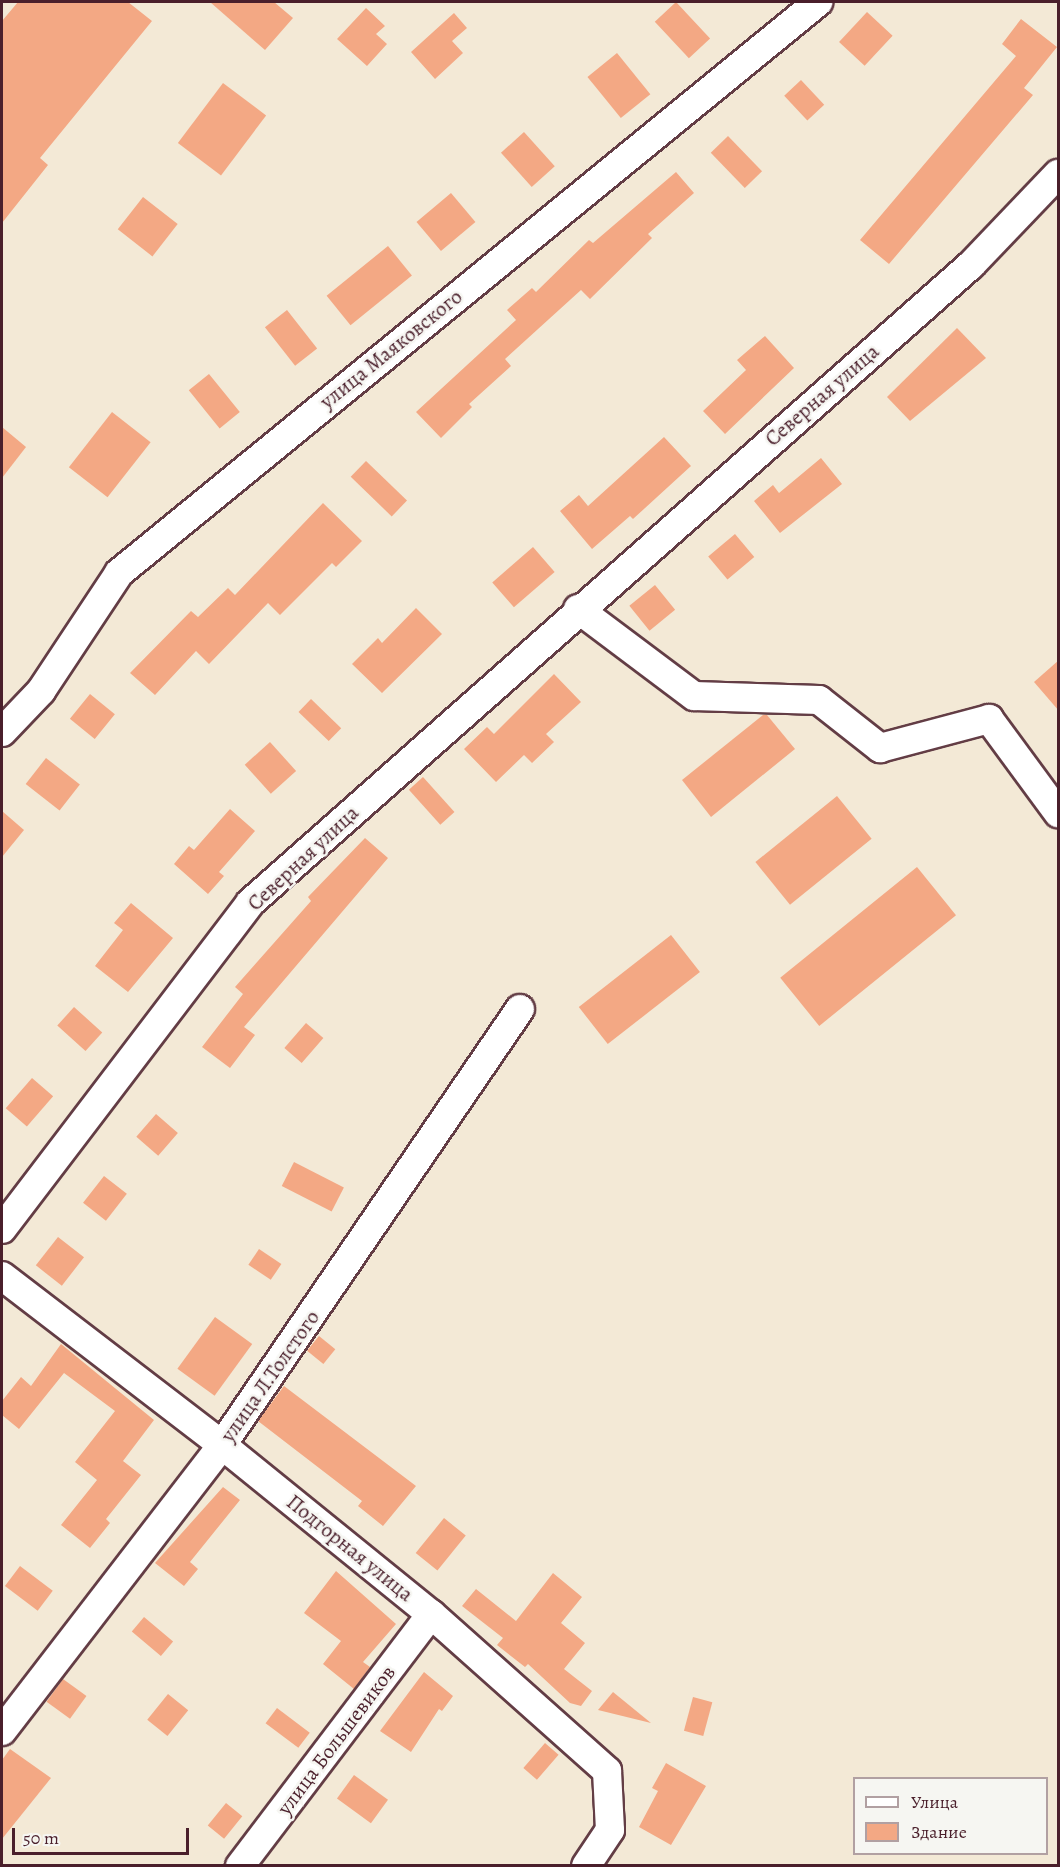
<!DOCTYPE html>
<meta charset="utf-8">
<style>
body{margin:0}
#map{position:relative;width:1060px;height:1867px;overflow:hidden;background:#f3e9d6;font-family:Alegreya,serif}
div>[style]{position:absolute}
.building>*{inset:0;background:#f3a884;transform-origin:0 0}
.roads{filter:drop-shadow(2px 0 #633d45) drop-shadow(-2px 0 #633d45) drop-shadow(0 2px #633d45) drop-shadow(0 -2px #633d45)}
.minor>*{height:28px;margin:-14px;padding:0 14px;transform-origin:14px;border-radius:14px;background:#fff}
span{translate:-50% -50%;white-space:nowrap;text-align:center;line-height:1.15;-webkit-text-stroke:5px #f6f6f2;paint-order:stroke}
.street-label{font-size:21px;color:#4a1f2b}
.frame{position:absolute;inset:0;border:3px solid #4a1f2b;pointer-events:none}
.legend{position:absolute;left:853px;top:1777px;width:195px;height:78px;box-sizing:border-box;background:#f6f6f2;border:2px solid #b1a0a2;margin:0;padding:8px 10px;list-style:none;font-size:18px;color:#4a1f2b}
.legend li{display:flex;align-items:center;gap:12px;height:30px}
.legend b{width:30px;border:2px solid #b1a0a2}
.scale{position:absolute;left:12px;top:1828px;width:177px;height:27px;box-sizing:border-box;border:3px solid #4a1f2b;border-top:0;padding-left:8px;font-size:18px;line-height:21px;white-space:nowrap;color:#4a1f2b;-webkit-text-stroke:4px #f6f6f2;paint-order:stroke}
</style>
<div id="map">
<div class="building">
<div style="clip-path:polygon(18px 2px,128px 2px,152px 21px,40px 158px,48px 165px,2px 223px,2px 21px)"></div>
<div style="clip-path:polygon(210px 2px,274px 2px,293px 18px,265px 50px)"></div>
<div style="left:676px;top:2px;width:50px;height:29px;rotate:47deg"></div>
<div style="clip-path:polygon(366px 8px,385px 26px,376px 34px,387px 44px,367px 66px,337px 39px)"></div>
<div style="left:867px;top:12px;width:35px;height:41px;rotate:43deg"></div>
<div style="clip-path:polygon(454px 13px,467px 28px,452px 41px,463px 53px,435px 79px,411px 52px)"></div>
<div style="clip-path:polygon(1021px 19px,1057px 47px,1024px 88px,1033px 95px,889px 264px,860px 240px,1016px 56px,1002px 44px)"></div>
<div style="left:617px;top:53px;width:53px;height:38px;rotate:51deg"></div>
<div style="left:801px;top:80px;width:34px;height:23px;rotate:47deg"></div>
<div style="left:223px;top:83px;width:54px;height:75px;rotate:37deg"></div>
<div style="left:524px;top:132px;width:46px;height:31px;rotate:48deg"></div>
<div style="left:728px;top:136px;width:49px;height:24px;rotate:46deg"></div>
<div style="clip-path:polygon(676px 172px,694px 193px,648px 234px,652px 238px,590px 299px,581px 290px,505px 359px,511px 366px,469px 404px,472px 407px,441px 438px,416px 412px,516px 320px,507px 310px,532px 288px,536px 292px,589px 240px,593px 243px)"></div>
<div style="left:451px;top:193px;width:38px;height:45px;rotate:50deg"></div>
<div style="left:143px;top:197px;width:44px;height:41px;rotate:38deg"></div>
<div style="left:388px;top:246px;width:38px;height:79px;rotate:51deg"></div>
<div style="left:287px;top:310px;width:49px;height:28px;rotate:52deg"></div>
<div style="clip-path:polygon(957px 328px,986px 358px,910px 421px,887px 397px)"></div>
<div style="clip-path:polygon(765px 336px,794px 368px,725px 434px,703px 411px,746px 370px,737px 360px)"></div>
<div style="left:209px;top:374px;width:49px;height:26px;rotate:51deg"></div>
<div style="left:112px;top:412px;width:49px;height:70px;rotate:38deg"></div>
<div style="clip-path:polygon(2px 427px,26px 447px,2px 478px)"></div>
<div style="clip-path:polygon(664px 437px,691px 466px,633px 519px,630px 516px,592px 549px,560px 511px,579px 495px,588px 506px)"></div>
<div style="clip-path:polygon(821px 458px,842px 484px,780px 533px,754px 501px,773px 485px,779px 493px)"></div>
<div style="left:366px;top:461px;width:57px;height:22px;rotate:44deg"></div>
<div style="clip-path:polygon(323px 503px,362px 541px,336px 567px,332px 563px,280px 615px,268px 603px,209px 664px,196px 651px,155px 695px,130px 673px,191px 611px,198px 617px,228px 588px,235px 595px)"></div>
<div style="left:735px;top:534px;width:30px;height:35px;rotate:50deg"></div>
<div style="left:533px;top:547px;width:33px;height:54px;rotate:49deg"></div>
<div style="left:655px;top:585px;width:32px;height:33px;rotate:51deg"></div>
<div style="clip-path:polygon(416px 608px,442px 634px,382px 693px,352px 664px,378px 638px,382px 643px)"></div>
<div style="clip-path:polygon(1059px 660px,1059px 711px,1034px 682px)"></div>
<div style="clip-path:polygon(554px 674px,581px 702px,546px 734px,554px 742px,532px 763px,524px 755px,496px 782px,464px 749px,487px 727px,494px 734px)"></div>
<div style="left:90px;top:694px;width:32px;height:32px;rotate:39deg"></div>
<div style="left:311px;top:699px;width:42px;height:18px;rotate:44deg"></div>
<div style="clip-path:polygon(763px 715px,767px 715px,795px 749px,711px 817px,682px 780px)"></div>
<div style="left:270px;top:742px;width:39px;height:34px;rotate:48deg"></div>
<div style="left:46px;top:758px;width:43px;height:33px;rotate:38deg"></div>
<div style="left:423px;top:777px;width:47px;height:19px;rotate:48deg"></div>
<div style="left:837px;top:796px;width:55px;height:105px;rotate:51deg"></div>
<div style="clip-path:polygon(230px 809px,255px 831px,219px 872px,224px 876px,208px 894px,174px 864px,189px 846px,194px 850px)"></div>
<div style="clip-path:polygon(2px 811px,24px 830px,2px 857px)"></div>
<div style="clip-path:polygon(365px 838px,388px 858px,244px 1027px,255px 1035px,230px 1068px,202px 1047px,243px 994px,235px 987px,311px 901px,308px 897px)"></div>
<div style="left:917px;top:867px;width:62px;height:176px;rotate:51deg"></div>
<div style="clip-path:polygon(131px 903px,173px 938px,128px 992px,95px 966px,123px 930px,114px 923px)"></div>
<div style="left:671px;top:935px;width:47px;height:117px;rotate:52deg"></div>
<div style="left:74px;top:1007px;width:38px;height:25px;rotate:42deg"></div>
<div style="left:306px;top:1023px;width:23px;height:33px;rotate:41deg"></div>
<div style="left:32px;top:1078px;width:28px;height:40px;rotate:41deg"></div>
<div style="left:156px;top:1114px;width:29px;height:30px;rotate:41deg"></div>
<div style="left:294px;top:1162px;width:56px;height:27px;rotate:27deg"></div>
<div style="left:104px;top:1176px;width:29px;height:34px;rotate:38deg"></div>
<div style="left:58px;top:1237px;width:33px;height:36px;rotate:38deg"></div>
<div style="left:259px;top:1249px;width:27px;height:19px;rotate:34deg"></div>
<div style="left:215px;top:1317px;width:46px;height:64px;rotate:36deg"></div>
<div style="left:319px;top:1336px;width:21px;height:19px;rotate:39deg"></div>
<div style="clip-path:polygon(61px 1344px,154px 1420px,123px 1461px,141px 1475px,106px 1519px,110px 1523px,90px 1548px,61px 1525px,97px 1480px,75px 1462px,115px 1411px,64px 1373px,19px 1429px,2px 1415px,2px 1401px,21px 1377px,31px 1386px)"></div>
<div style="clip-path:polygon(284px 1386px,416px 1486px,383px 1526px,358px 1506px,362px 1501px,258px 1421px)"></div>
<div style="clip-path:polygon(223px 1487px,240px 1500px,190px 1562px,198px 1569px,184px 1586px,155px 1563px)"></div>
<div style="left:444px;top:1518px;width:28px;height:45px;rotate:39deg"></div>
<div style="left:20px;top:1566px;width:41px;height:25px;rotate:37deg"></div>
<div style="clip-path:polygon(336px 1571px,396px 1624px,363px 1662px,370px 1667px,354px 1689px,323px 1664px,341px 1641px,304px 1613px)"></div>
<div style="clip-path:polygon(553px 1573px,582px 1597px,561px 1623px,585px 1643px,564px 1669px,592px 1691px,581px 1706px,570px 1703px,528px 1664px,525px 1667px,497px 1645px,503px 1638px,462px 1606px,476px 1589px,516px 1621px)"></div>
<div style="left:144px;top:1617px;width:38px;height:19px;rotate:40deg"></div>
<div style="clip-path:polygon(424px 1672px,453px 1696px,442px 1711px,439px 1709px,411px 1752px,380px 1731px)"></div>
<div style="left:63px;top:1679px;width:29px;height:28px;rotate:36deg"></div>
<div style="clip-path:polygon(613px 1692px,651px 1723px,598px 1710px)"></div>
<div style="left:168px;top:1694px;width:26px;height:33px;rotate:39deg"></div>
<div style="left:693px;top:1697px;width:20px;height:35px;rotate:15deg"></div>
<div style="left:277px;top:1708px;width:41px;height:19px;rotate:37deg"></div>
<div style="left:545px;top:1743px;width:18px;height:33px;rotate:41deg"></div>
<div style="clip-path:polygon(10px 1749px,51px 1778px,2px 1839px,2px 1760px)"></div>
<div style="clip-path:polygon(666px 1763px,706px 1786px,671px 1845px,639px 1827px,658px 1791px,652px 1788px)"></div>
<div style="left:354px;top:1775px;width:42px;height:29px;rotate:36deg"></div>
<div style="left:226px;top:1803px;width:21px;height:29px;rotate:39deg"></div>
</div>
<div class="roads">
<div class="minor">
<div style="left:578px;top:609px;width:145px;rotate:36.9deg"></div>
<div style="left:694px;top:696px;width:125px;rotate:1.8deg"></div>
<div style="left:819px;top:700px;width:78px;rotate:38.2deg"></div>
<div style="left:880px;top:748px;width:113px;rotate:-14.9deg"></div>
<div style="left:989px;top:719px;width:117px;rotate:53.7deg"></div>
<div style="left:2px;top:732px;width:57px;rotate:-46.4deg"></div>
<div style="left:41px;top:691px;width:141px;rotate:-56.5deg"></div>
<div style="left:119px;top:573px;width:903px;rotate:-39.24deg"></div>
<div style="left:2px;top:1229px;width:410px;rotate:-52.7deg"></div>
<div style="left:250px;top:903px;width:963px;rotate:-41.51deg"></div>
<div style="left:971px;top:265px;width:126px;rotate:-46.3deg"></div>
<div style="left:2px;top:1276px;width:277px;rotate:37.5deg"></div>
<div style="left:222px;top:1445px;width:269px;rotate:39deg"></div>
<div style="left:431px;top:1614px;width:236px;rotate:41.7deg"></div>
<div style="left:607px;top:1771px;width:59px;rotate:87.1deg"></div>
<div style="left:610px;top:1830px;width:43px;rotate:123.7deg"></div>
<div style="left:2px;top:1731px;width:361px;rotate:-52.4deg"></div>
<div style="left:222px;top:1445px;width:528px;rotate:-55.65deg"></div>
<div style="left:240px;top:1866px;width:316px;rotate:-52.8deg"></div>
</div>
</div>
<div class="street-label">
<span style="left:391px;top:349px;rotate:-39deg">улица Маяковского</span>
<span style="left:822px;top:395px;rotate:-41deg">Северная улица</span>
<span style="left:303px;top:858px;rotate:-43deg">Северная улица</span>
<span style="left:270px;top:1376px;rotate:-55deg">улица Л.Толстого</span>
<span style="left:350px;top:1548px;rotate:39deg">Подгорная улица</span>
<span style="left:336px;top:1740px;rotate:-53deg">улица Большевиков</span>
</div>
<div class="frame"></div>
<ul class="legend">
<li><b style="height:8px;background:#fff"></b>Улица</li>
<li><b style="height:16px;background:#f3a884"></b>Здание</li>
</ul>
<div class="scale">50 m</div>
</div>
